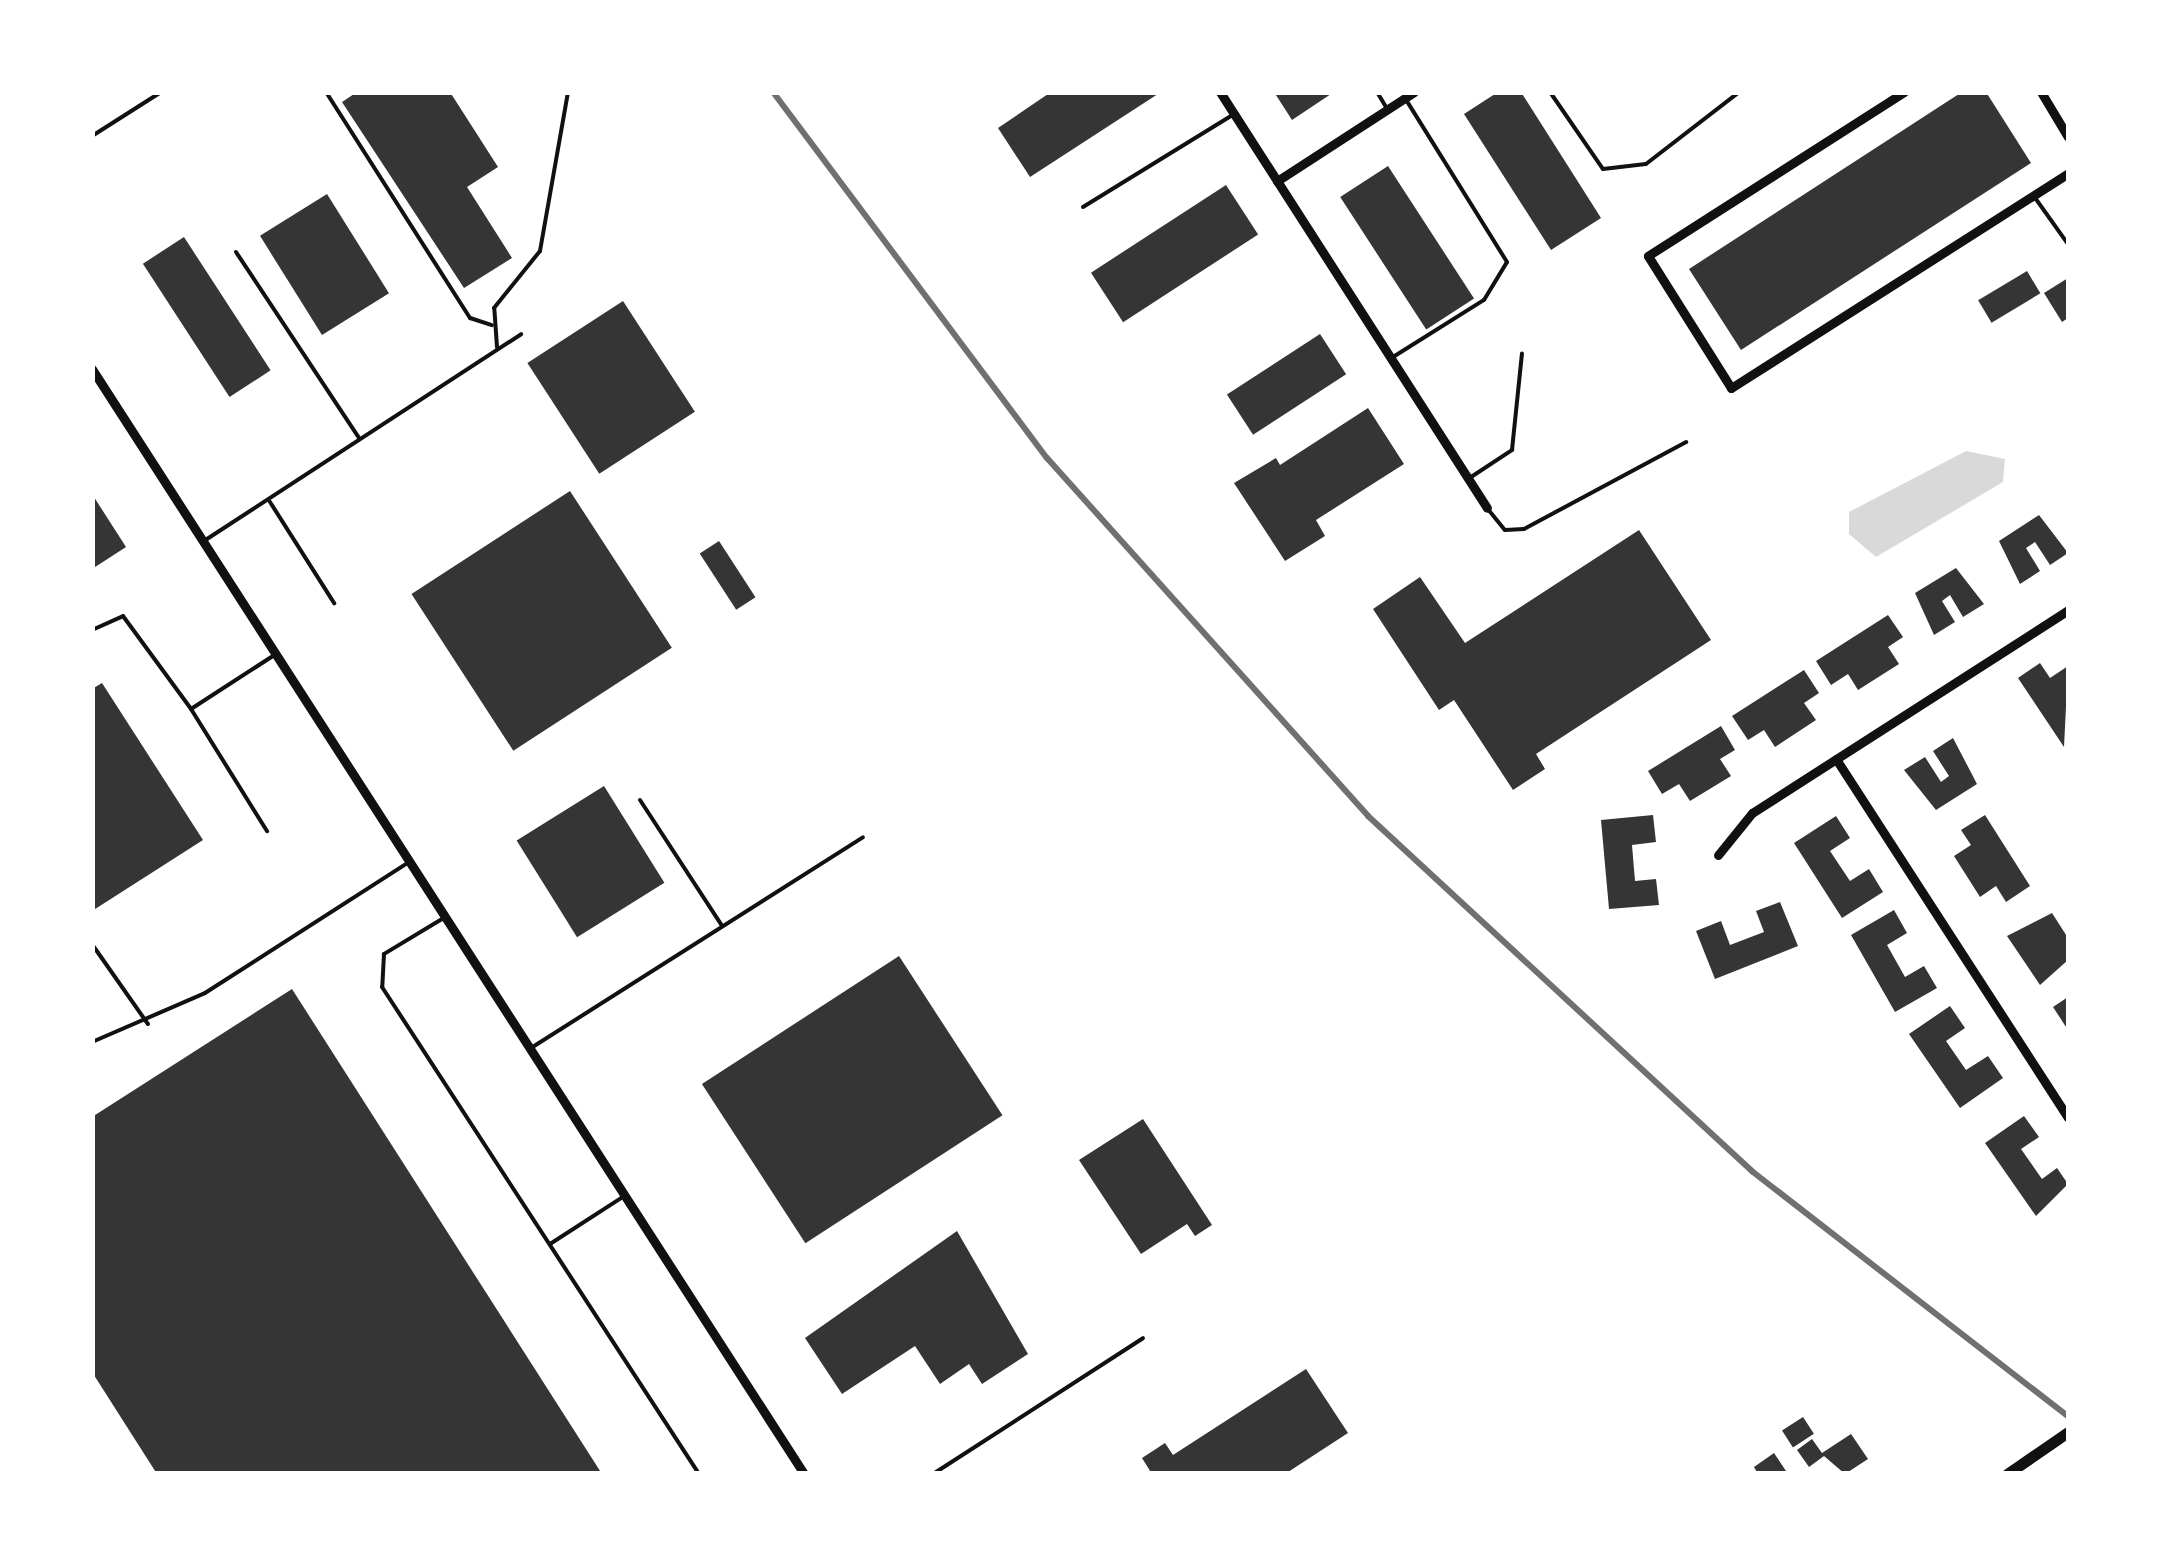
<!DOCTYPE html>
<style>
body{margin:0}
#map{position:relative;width:2161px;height:1566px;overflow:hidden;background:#fff;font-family:"Roboto Condensed",sans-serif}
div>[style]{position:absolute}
.water>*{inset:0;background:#d9d9d9}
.building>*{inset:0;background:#353535;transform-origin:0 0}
.service>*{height:4px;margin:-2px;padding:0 2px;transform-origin:2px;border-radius:2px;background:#111}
.minor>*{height:9px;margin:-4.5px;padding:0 4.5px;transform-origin:4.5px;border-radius:4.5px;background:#111}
.tertiary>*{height:11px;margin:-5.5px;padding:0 5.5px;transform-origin:5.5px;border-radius:5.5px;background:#111}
.rail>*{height:6px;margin:-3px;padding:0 3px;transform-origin:3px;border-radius:3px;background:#707070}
span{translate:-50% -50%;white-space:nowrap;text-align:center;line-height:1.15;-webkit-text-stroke:10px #fff;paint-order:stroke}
.frame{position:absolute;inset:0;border:95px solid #fff;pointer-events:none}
</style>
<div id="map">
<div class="water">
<div style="clip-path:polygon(1966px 451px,2005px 459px,2003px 482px,1876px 557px,1849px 534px,1849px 512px)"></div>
</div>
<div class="building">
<div style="clip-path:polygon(357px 92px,450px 92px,498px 167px,467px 187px,512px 258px,464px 288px,342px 102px)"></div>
<div style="clip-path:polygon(1051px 92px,1161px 92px,1030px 177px,998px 128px)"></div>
<div style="clip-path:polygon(1274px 92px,1334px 92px,1292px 120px)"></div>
<div style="clip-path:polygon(1498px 92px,1521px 92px,1601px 218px,1551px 250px,1464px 114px)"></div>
<div style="clip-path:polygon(1962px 92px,1986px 92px,2031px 163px,1741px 350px,1689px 269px)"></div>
<div style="left:1388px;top:166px;width:158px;height:57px;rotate:57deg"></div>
<div style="left:1226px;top:185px;width:59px;height:161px;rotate:57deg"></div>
<div style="left:327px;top:194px;width:117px;height:79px;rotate:58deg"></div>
<div style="left:184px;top:237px;width:159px;height:49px;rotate:57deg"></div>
<div style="left:2027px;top:271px;width:26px;height:57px;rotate:59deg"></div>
<div style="clip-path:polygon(2068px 278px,2068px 318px,2062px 322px,2044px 293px)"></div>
<div style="left:623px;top:301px;width:132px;height:114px;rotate:57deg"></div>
<div style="left:1320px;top:334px;width:48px;height:111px;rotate:57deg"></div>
<div style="clip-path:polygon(1368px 408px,1404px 464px,1316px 520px,1325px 536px,1285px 561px,1234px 483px,1276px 458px,1280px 465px)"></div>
<div style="left:570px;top:491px;width:187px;height:189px;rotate:57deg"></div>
<div style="clip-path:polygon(92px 494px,126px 547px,92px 569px)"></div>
<div style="clip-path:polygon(2039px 515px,2068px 553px,2050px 565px,2035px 542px,2026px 548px,2040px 571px,2020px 584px,1999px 541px)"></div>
<div style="clip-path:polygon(1639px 530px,1711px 640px,1536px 754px,1545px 769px,1513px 790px,1454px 700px,1439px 710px,1373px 609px,1420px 577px,1465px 643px)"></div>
<div style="left:719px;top:541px;width:67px;height:23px;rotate:57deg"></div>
<div style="clip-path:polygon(1956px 568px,1984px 604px,1963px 617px,1950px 595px,1942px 601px,1955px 622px,1934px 635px,1915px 593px)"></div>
<div style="clip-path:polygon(1888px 615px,1903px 637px,1888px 647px,1899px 664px,1858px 690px,1848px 674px,1831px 685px,1816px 661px)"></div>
<div style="clip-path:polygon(2040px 663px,2050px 678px,2068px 666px,2064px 747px,2018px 678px)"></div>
<div style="clip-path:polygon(1804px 670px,1819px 693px,1804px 703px,1816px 720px,1775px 747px,1764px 730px,1748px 740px,1732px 716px)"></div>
<div style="clip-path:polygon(102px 683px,203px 840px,92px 911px,92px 689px)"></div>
<div style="clip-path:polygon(1721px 726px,1735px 750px,1720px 759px,1731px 776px,1690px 801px,1679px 784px,1662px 794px,1648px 771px)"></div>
<div style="clip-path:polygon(1953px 738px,1977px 784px,1936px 810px,1904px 770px,1925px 757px,1941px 782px,1949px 776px,1933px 751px)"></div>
<div style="left:604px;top:786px;width:114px;height:103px;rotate:58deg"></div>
<div style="clip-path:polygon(1653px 815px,1656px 842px,1632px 845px,1635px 881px,1656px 879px,1659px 905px,1609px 909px,1601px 820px)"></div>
<div style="clip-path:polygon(1985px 815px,2030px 886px,2006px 902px,1996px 886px,1980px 897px,1954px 856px,1971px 845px,1961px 830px)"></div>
<div style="clip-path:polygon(1836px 816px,1850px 838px,1830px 851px,1850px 881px,1869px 869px,1883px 892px,1842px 918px,1794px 843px)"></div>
<div style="clip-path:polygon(1780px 902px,1798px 946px,1715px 979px,1696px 931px,1721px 921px,1730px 945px,1764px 932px,1756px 911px)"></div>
<div style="clip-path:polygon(1894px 910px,1907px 933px,1887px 945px,1905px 977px,1924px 966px,1937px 988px,1895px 1012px,1851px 935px)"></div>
<div style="clip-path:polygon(2052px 913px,2068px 938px,2068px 960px,2040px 985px,2007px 936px)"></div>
<div style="left:899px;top:956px;width:190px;height:235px;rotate:57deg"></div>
<div style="clip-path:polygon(292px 989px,602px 1474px,157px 1474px,92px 1372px,92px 1117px)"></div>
<div style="clip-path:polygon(2068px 997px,2068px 1030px,2053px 1007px)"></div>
<div style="clip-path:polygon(1950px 1006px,1965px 1028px,1946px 1041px,1966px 1070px,1988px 1056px,2003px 1078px,1960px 1108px,1909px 1034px)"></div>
<div style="clip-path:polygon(2024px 1116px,2039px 1137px,2021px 1149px,2042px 1179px,2057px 1168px,2068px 1184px,2036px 1216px,1985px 1143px)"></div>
<div style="clip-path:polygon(1143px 1119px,1212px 1225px,1195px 1236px,1187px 1224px,1141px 1254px,1079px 1160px)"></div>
<div style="clip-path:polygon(957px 1231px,1028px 1354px,982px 1384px,969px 1364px,940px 1384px,915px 1346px,842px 1394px,805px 1338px)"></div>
<div style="clip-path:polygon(1306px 1369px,1348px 1433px,1285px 1474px,1152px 1474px,1142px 1458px,1165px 1443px,1173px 1455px)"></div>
<div style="left:1803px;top:1417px;width:20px;height:25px;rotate:57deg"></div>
<div style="clip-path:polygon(1851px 1434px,1868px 1459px,1845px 1474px,1824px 1456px,1809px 1467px,1797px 1450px,1812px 1439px,1822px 1453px)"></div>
<div style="clip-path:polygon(1774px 1453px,1788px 1474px,1758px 1474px,1754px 1467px)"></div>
</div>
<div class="service">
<div style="left:326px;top:92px;width:268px;rotate:57.5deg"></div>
<div style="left:470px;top:318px;width:23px;rotate:18deg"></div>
<div style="left:1377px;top:92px;width:21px;rotate:59deg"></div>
<div style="left:1550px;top:92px;width:93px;rotate:55.5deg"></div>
<div style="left:1603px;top:169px;width:43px;rotate:-6.6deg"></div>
<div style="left:1646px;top:164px;width:118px;rotate:-37.7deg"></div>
<div style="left:92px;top:136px;width:82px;rotate:-32.5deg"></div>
<div style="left:2033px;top:195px;width:60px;rotate:54.5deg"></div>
<div style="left:1083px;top:207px;width:177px;rotate:-31.6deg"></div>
<div style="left:236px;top:252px;width:224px;rotate:56.5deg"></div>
<div style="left:497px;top:347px;width:39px;rotate:-94deg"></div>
<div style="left:494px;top:308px;width:73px;rotate:-51.1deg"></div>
<div style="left:540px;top:251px;width:161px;rotate:-80deg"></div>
<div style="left:1393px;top:357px;width:107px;rotate:-32.1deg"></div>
<div style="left:1484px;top:300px;width:44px;rotate:-58.8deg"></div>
<div style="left:1507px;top:262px;width:193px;rotate:-121.9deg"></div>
<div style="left:1468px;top:479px;width:53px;rotate:-33.4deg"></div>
<div style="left:1512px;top:450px;width:97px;rotate:-84.1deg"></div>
<div style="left:270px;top:502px;width:120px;rotate:57.6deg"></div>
<div style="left:1487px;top:508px;width:28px;rotate:51deg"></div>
<div style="left:1505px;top:530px;width:19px;rotate:-3deg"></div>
<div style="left:1524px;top:529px;width:184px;rotate:-28.2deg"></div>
<div style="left:207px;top:539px;width:375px;rotate:-33.1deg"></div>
<div style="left:92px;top:630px;width:34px;rotate:-24deg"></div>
<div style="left:123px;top:616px;width:115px;rotate:53.8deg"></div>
<div style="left:191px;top:709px;width:98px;rotate:-32.9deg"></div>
<div style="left:191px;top:709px;width:144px;rotate:58.1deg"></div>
<div style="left:640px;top:800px;width:150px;rotate:56.9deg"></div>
<div style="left:442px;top:919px;width:68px;rotate:148.9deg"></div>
<div style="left:384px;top:954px;width:33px;rotate:93deg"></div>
<div style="left:382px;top:987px;width:581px;rotate:56.94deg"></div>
<div style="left:94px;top:947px;width:94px;rotate:55deg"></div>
<div style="left:92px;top:1042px;width:123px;rotate:-23.4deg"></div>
<div style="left:205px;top:993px;width:239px;rotate:-32.7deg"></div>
<div style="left:531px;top:1048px;width:393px;rotate:-32.4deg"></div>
<div style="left:550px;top:1244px;width:85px;rotate:-32.9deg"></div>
<div style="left:933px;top:1474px;width:250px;rotate:-32.9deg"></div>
</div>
<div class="minor">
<div style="left:1220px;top:92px;width:494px;rotate:57.3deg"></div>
<div style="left:1904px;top:92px;width:304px;rotate:147.4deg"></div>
<div style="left:1648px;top:256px;width:156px;rotate:57.8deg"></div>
<div style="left:1731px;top:388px;width:400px;rotate:-32.5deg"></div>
<div style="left:2041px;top:92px;width:52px;rotate:59deg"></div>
<div style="left:1277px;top:181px;width:163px;rotate:-33deg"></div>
<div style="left:92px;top:369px;width:1315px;rotate:57.2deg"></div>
<div style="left:1836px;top:759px;width:427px;rotate:57.1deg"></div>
<div style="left:1718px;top:855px;width:54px;rotate:-51deg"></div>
<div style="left:1752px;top:813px;width:376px;rotate:-32.7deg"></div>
</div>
<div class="tertiary">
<div style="left:2007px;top:1474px;width:74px;rotate:-34.5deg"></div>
</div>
<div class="rail">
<div style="left:773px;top:92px;width:457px;rotate:53.2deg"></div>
<div style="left:1047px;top:458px;width:481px;rotate:48.1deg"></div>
<div style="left:1368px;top:816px;width:524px;rotate:42.76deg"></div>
<div style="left:1753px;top:1172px;width:398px;rotate:37.8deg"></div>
</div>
<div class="frame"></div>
</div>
